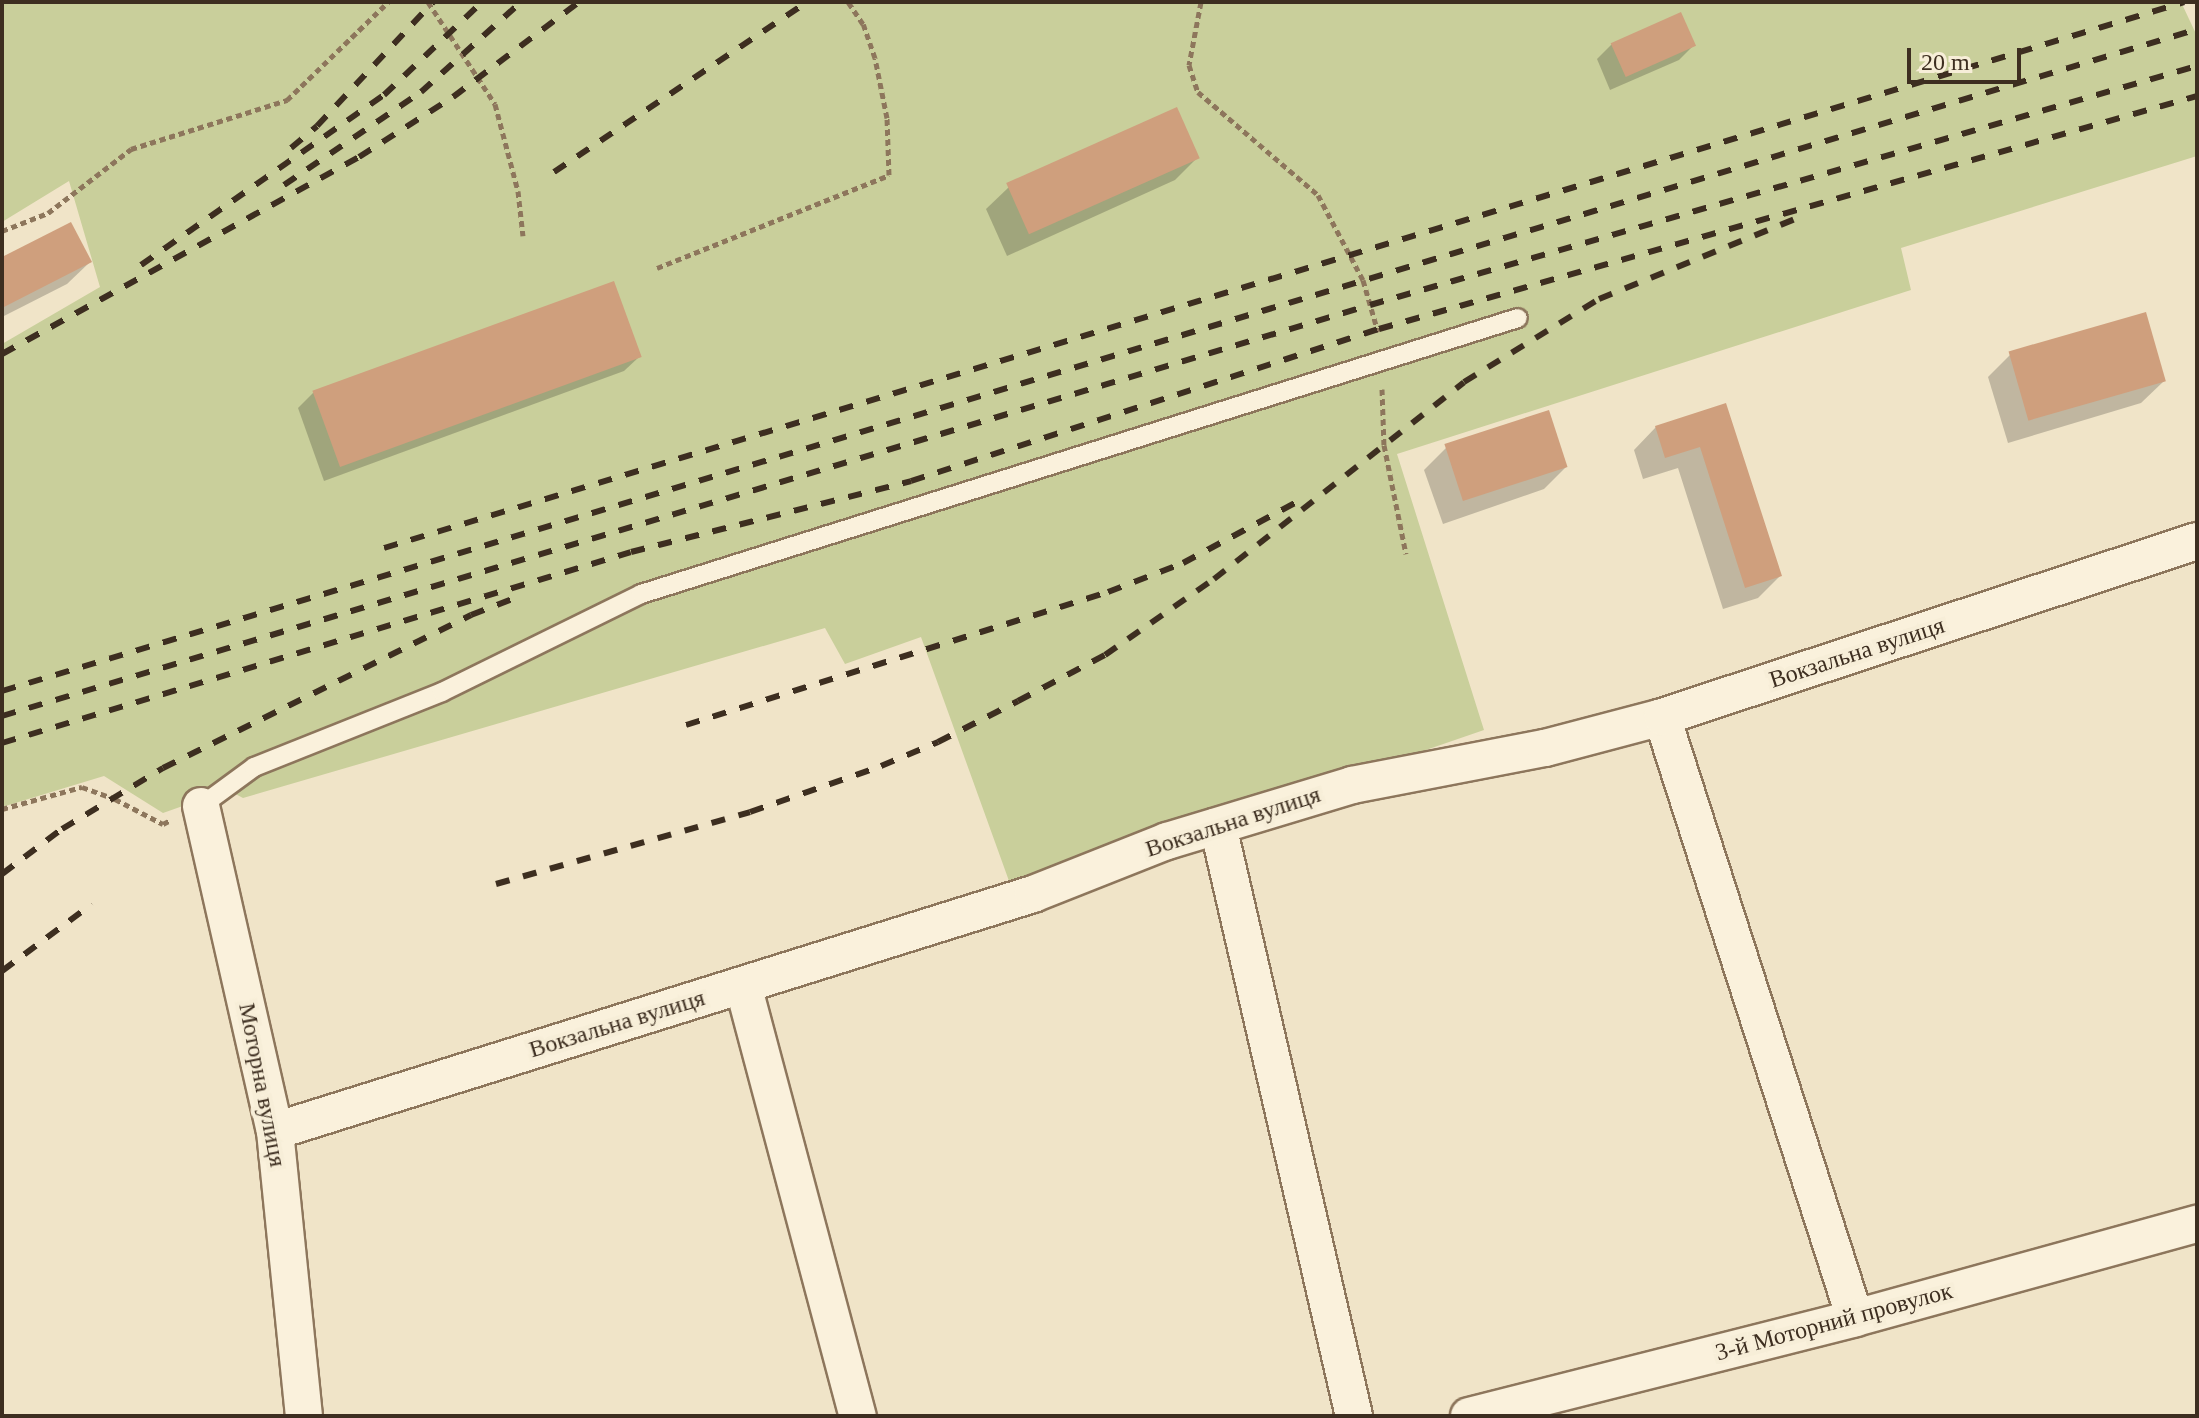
<!DOCTYPE html>
<meta charset="utf-8">
<style>
body{margin:0}
#map{position:relative;width:2199px;height:1418px;overflow:hidden;background:#f0e4c8;font-family:"Times New Roman",serif}
div>[style]{position:absolute}
.green>*{inset:0;background:#c9cf9b}
.shadow>*{inset:0;background:#0003}
.building>*{inset:0;background:#cf9f7d;transform-origin:0 0}
.path>*{height:5px;margin-top:-2.5px;transform-origin:0;background:repeating-linear-gradient(90deg,#8d765c 0 6px,transparent 0 10px)}
.roads{filter:drop-shadow(2px 0 #8d765c) drop-shadow(-2px 0 #8d765c) drop-shadow(0 2px #8d765c) drop-shadow(0 -2px #8d765c)}
.lane>*{height:18px;margin:-9px;padding:0 9px;transform-origin:9px;border-radius:9px;background:#faf1dc}
.street>*{height:36px;margin:-18px;padding:0 18px;transform-origin:18px;border-radius:18px;background:#faf1dc}
.rail>*{height:6px;margin-top:-3px;transform-origin:0;background:repeating-linear-gradient(90deg,#3d2e20 0 14px,transparent 0 28px)}
span{translate:-50% -50%;white-space:nowrap;text-align:center;line-height:1.15;-webkit-text-stroke:8px #f7eed8;paint-order:stroke}
.street-label{font-size:24px;color:#3d2e20}
.frame{position:absolute;inset:0;border:4px solid #3d2e20;pointer-events:none}
.scale{position:absolute;left:1907px;top:48px;width:114px;height:36px;box-sizing:border-box;border:4px solid #3d2e20;border-top:0;padding-left:10px;font-size:24px;line-height:28px;white-space:nowrap;color:#3d2e20;-webkit-text-stroke:6px #f7eed8;paint-order:stroke}
</style>
<div id="map">
<div class="green">
<div style="clip-path:polygon(2px 2px,2181px 2px,2197px 36px,2197px 156px,1901px 248px,1911px 290px,1397px 454px,1484px 730px,1013px 892px,921px 637px,845px 664px,825px 628px,243px 798px,228px 790px,163px 813px,104px 776px,2px 807px,2px 344px,100px 287px,69px 181px,2px 222px)"></div>
</div>
<div class="shadow">
<div style="clip-path:polygon(1612px 44px,1693px 46px,1679px 60px,1610px 90px,1597px 59px)"></div>
<div style="clip-path:polygon(1198px 157px,1175px 180px,1007px 256px,986px 209px,1009px 187px)"></div>
<div style="clip-path:polygon(2px 259px,90px 262px,67px 284px,2px 317px)"></div>
<div style="clip-path:polygon(612px 283px,639px 357px,624px 371px,324px 481px,298px 408px,313px 393px)"></div>
<div style="clip-path:polygon(2010px 355px,2164px 381px,2141px 403px,2008px 443px,1988px 377px)"></div>
<div style="clip-path:polygon(1725px 406px,1780px 576px,1758px 598px,1723px 609px,1678px 468px,1643px 479px,1634px 450px,1656px 427px)"></div>
<div style="clip-path:polygon(1446px 448px,1566px 467px,1544px 489px,1443px 524px,1424px 470px)"></div>
</div>
<div class="building">
<div style="left:1681px;top:12px;width:37px;height:77px;rotate:66deg"></div>
<div style="left:1177px;top:107px;width:56px;height:187px;rotate:66deg"></div>
<div style="clip-path:polygon(71px 222px,92px 262px,2px 308px,2px 257px)"></div>
<div style="left:614px;top:281px;width:81px;height:321px;rotate:70deg"></div>
<div style="left:2146px;top:312px;width:72px;height:143px;rotate:74deg"></div>
<div style="clip-path:polygon(1726px 403px,1782px 576px,1745px 588px,1700px 447px,1665px 458px,1655px 426px)"></div>
<div style="left:1549px;top:410px;width:60px;height:110px;rotate:72deg"></div>
</div>
<div class="path">
<div style="left:428px;top:2px;width:122px;rotate:56.7deg"></div>
<div style="left:495px;top:104px;width:90px;rotate:75.2deg"></div>
<div style="left:518px;top:191px;width:45px;rotate:83.7deg"></div>
<div style="left:1201px;top:2px;width:64px;rotate:100.8deg"></div>
<div style="left:1189px;top:65px;width:28px;rotate:72deg"></div>
<div style="left:1198px;top:92px;width:158px;rotate:40.6deg"></div>
<div style="left:1318px;top:195px;width:96px;rotate:62.1deg"></div>
<div style="left:1363px;top:280px;width:54px;rotate:73.9deg"></div>
<div style="left:2px;top:231px;width:49px;rotate:-21.4deg"></div>
<div style="left:48px;top:213px;width:105px;rotate:-37.6deg"></div>
<div style="left:131px;top:149px;width:164px;rotate:-17.4deg"></div>
<div style="left:287px;top:100px;width:141px;rotate:-44.1deg"></div>
<div style="left:657px;top:268px;width:250px;rotate:-21.8deg"></div>
<div style="left:889px;top:175px;width:57px;rotate:-92deg"></div>
<div style="left:887px;top:118px;width:61px;rotate:-101.3deg"></div>
<div style="left:875px;top:58px;width:36px;rotate:-109deg"></div>
<div style="left:863px;top:24px;width:27px;rotate:-124deg"></div>
<div style="left:1382px;top:389px;width:56px;rotate:88deg"></div>
<div style="left:1384px;top:445px;width:111px;rotate:78.6deg"></div>
<div style="left:2px;top:809px;width:83px;rotate:-15.4deg"></div>
<div style="left:82px;top:787px;width:35px;rotate:20deg"></div>
<div style="left:115px;top:799px;width:54px;rotate:27.5deg"></div>
<div style="left:163px;top:824px;width:7px;rotate:-27deg"></div>
</div>
<div class="roads">
<div class="lane">
<div style="left:201px;top:806px;width:66px;rotate:-36.3deg"></div>
<div style="left:254px;top:767px;width:202px;rotate:-21.7deg"></div>
<div style="left:442px;top:692px;width:222px;rotate:-26.2deg"></div>
<div style="left:641px;top:594px;width:919px;rotate:-17.47deg"></div>
</div>
<div class="street">
<div style="left:1662px;top:717px;width:631px;rotate:72.2deg"></div>
<div style="left:201px;top:806px;width:333px;rotate:77.2deg"></div>
<div style="left:275px;top:1131px;width:286px;rotate:84.2deg"></div>
<div style="left:1218px;top:826px;width:605px;rotate:77.02deg"></div>
<div style="left:743px;top:985px;width:446px;rotate:75.1deg"></div>
<div style="left:275px;top:1131px;width:794px;rotate:-17.36deg"></div>
<div style="left:1033px;top:894px;width:144px;rotate:-21.6deg"></div>
<div style="left:1167px;top:841px;width:193px;rotate:-16.8deg"></div>
<div style="left:1352px;top:785px;width:197px;rotate:-10.9deg"></div>
<div style="left:1545px;top:748px;width:121px;rotate:-14.8deg"></div>
<div style="left:1662px;top:717px;width:563px;rotate:-18.21deg"></div>
<div style="left:1469px;top:1416px;width:398px;rotate:-14.2deg"></div>
<div style="left:1855px;top:1318px;width:355px;rotate:-15.4deg"></div>
</div>
</div>
<div class="rail">
<div style="left:291px;top:148px;width:34px;rotate:-40deg"></div>
<div style="left:317px;top:126px;width:170px;rotate:-46.9deg"></div>
<div style="left:554px;top:172px;width:305px;rotate:-33.9deg"></div>
<div style="left:284px;top:185px;width:166px;rotate:-34.2deg"></div>
<div style="left:421px;top:92px;width:135px;rotate:-42deg"></div>
<div style="left:141px;top:265px;width:297px;rotate:-35deg"></div>
<div style="left:384px;top:95px;width:135px;rotate:-43.5deg"></div>
<div style="left:2px;top:354px;width:408px;rotate:-28.9deg"></div>
<div style="left:359px;top:157px;width:112px;rotate:-32.6deg"></div>
<div style="left:453px;top:97px;width:158px;rotate:-37deg"></div>
<div style="left:384px;top:548px;width:1881px;rotate:-16.87deg"></div>
<div style="left:2px;top:691px;width:2293px;rotate:-16.78deg"></div>
<div style="left:2px;top:716px;width:1428px;rotate:-16.72deg"></div>
<div style="left:1370px;top:305px;width:861px;rotate:-16.12deg"></div>
<div style="left:686px;top:725px;width:442px;rotate:-17.5deg"></div>
<div style="left:1108px;top:592px;width:80px;rotate:-21.1deg"></div>
<div style="left:1183px;top:563px;width:137px;rotate:-28.2deg"></div>
<div style="left:2px;top:743px;width:657px;rotate:-16.89deg"></div>
<div style="left:631px;top:552px;width:289px;rotate:-14.2deg"></div>
<div style="left:911px;top:481px;width:492px;rotate:-18deg"></div>
<div style="left:1379px;top:329px;width:851px;rotate:-15.9deg"></div>
<div style="left:2px;top:874px;width:75px;rotate:-36.9deg"></div>
<div style="left:62px;top:829px;width:118px;rotate:-31.1deg"></div>
<div style="left:163px;top:768px;width:344px;rotate:-26.4deg"></div>
<div style="left:471px;top:615px;width:47px;rotate:-21.1deg"></div>
<div style="left:496px;top:884px;width:264px;rotate:-15.8deg"></div>
<div style="left:750px;top:812px;width:139px;rotate:-19.3deg"></div>
<div style="left:881px;top:766px;width:62px;rotate:-22.8deg"></div>
<div style="left:938px;top:742px;width:90px;rotate:-27.1deg"></div>
<div style="left:1018px;top:701px;width:98px;rotate:-27.9deg"></div>
<div style="left:1105px;top:655px;width:133px;rotate:-34.9deg"></div>
<div style="left:1214px;top:579px;width:318px;rotate:-38.2deg"></div>
<div style="left:1464px;top:382px;width:158px;rotate:-31.6deg"></div>
<div style="left:1599px;top:299px;width:214px;rotate:-22.2deg"></div>
<div style="left:2px;top:971px;width:112px;rotate:-36.7deg"></div>
</div>
<div class="street-label">
<span style="left:1857px;top:653px;rotate:-18deg">Вокзальна вулиця</span>
<span style="left:1233px;top:822px;rotate:-18deg">Вокзальна вулиця</span>
<span style="left:617px;top:1024px;rotate:-17deg">Вокзальна вулиця</span>
<span style="left:262px;top:1085px;rotate:79deg">Моторна вулиця</span>
<span style="left:1834px;top:1322px;rotate:-15deg">3-й Моторний провулок</span>
</div>
<div class="frame"></div>
<div class="scale">20 m</div>
</div>
